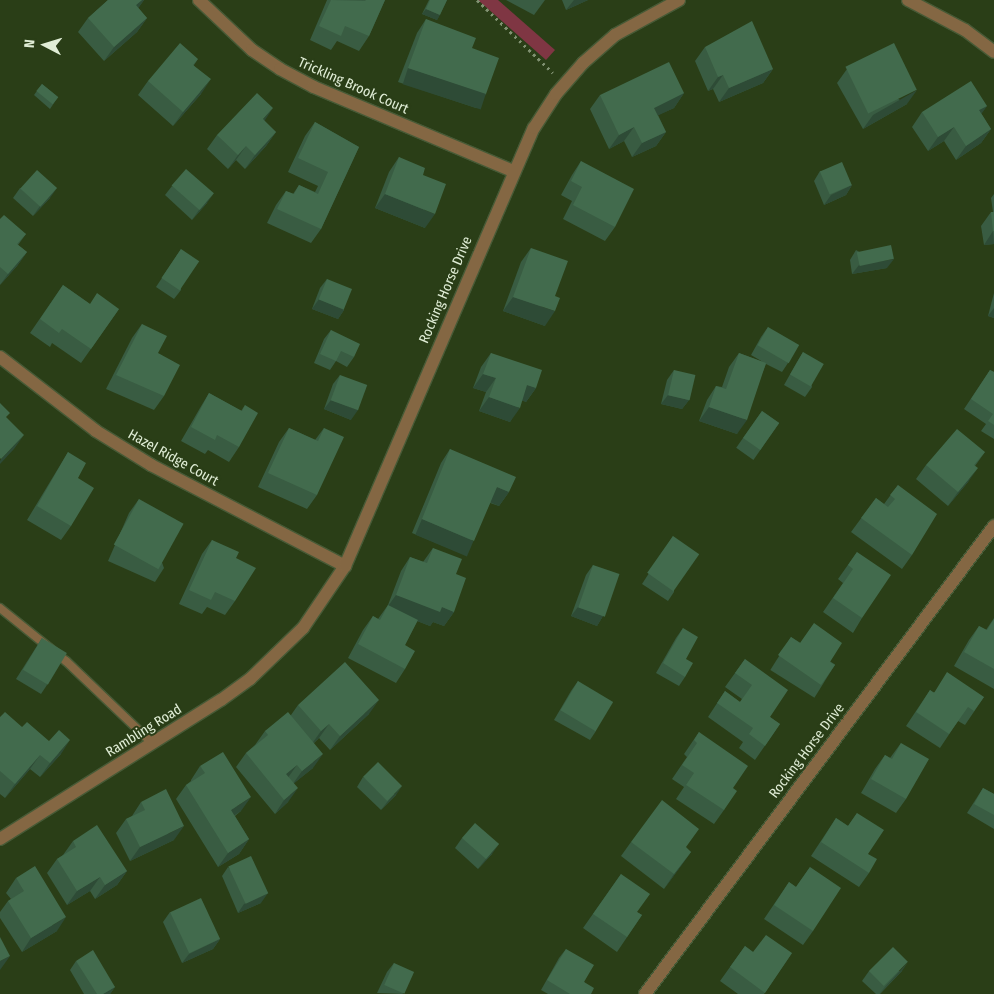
<!DOCTYPE html>
<style>
body{margin:0}
#map{position:relative;width:994px;height:994px;overflow:hidden;background:#2a3e17;font-family:"Fira Sans Condensed",sans-serif}
div>[style]{position:absolute}
.green>*{inset:0;background:#7f3643}
.path>*{height:3px;margin-top:-1.5px;transform-origin:0;background:repeating-linear-gradient(90deg,#809171 0 2.5px,transparent 0 6.5px)}
.roads{filter:drop-shadow(1px 0 #475a36) drop-shadow(-1px 0 #475a36) drop-shadow(0 1px #475a36) drop-shadow(0 -1px #475a36)}
.lane>*{height:8px;margin:-4px;padding:0 4px;transform-origin:4px;border-radius:4px;background:#846743}
.street>*{height:12px;margin:-6px;padding:0 6px;transform-origin:6px;border-radius:6px;background:#846743}
.wall>*{inset:0;background:#395c42;transform-origin:0 0}
.shaded-wall>*{inset:0;background:#2e4b36;transform-origin:0 0}
.building>*{inset:0;background:#426b4d;transform-origin:0 0}
span{translate:-50% -50%;white-space:nowrap;text-align:center;line-height:1.15;-webkit-text-stroke:4px #2a3e17;paint-order:stroke}
.street-label{font-size:14px;color:#e0edd6}
.north{position:absolute;left:20px;top:20px;width:50px;height:50px;-webkit-text-stroke:4px #2a3e17;paint-order:stroke;rotate:275deg;font-size:14px;font-weight:700;line-height:20px;text-align:center;color:#e0edd6}
.north::after{content:'';display:block;margin:auto;width:18px;height:22px;background:#e0edd6;clip-path:polygon(50% 0,100% 100%,50% 72%,0 100%)}
</style>
<div id="map">
<div class="green">
<div style="clip-path:polygon(478px 0,498px 0,555px 50px,546px 60px)"></div>
</div>
<div class="path">
<div style="left:477px;top:0;width:105px;rotate:43.8deg"></div>
</div>
<div class="roads">
<div class="lane">
<div style="left:0;top:608px;width:85px;rotate:38.8deg"></div>
<div style="left:66px;top:661px;width:119px;rotate:43.6deg"></div>
</div>
<div class="street">
<div style="left:199px;top:0;width:73px;rotate:43.3deg"></div>
<div style="left:252px;top:50px;width:34px;rotate:34deg"></div>
<div style="left:280px;top:69px;width:38px;rotate:28deg"></div>
<div style="left:314px;top:87px;width:216px;rotate:22.9deg"></div>
<div style="left:908px;top:0;width:64px;rotate:27.8deg"></div>
<div style="left:965px;top:30px;width:36px;rotate:37deg"></div>
<div style="left:0;top:357px;width:121px;rotate:37.6deg"></div>
<div style="left:96px;top:431px;width:65px;rotate:31.7deg"></div>
<div style="left:151px;top:465px;width:219px;rotate:27.5deg"></div>
<div style="left:0;top:839px;width:261px;rotate:-32.2deg"></div>
<div style="left:221px;top:700px;width:36px;rotate:-36deg"></div>
<div style="left:250px;top:679px;width:74px;rotate:-43.9deg"></div>
<div style="left:303px;top:628px;width:75px;rotate:-55.9deg"></div>
<div style="left:345px;top:566px;width:477px;rotate:-66.7deg"></div>
<div style="left:534px;top:128px;width:40px;rotate:-57.1deg"></div>
<div style="left:556px;top:94px;width:41px;rotate:-48.9deg"></div>
<div style="left:583px;top:63px;width:43px;rotate:-41.2deg"></div>
<div style="left:615px;top:35px;width:73px;rotate:-28.7deg"></div>
<div style="left:645px;top:994px;width:584px;rotate:-53.29deg"></div>
</div>
</div>
<div class="wall">
<div style="clip-path:polygon(108px 0,144px 0,138px 8px,147px 18px,137px 32px,104px 61px,78px 32px,88px 18px)"></div>
<div style="clip-path:polygon(327px 0,385px 0,369px 36px,359px 51px,337px 41px,331px 50px,310px 40px)"></div>
<div style="clip-path:polygon(429px 0,447px 0,437px 20px,422px 14px)"></div>
<div style="clip-path:polygon(506px 0,545px 0,534px 15px)"></div>
<div style="clip-path:polygon(562px 0,588px 0,566px 10px)"></div>
<div style="clip-path:polygon(426px 19px,472px 48px,486px 94px,476px 108px,398px 82px,417px 33px)"></div>
<div style="clip-path:polygon(705px 47px,773px 69px,763px 83px,719px 102px,713px 89px,708px 91px,695px 61px)"></div>
<div style="clip-path:polygon(198px 59px,194px 65px,201px 94px,173px 126px,138px 95px,148px 81px)"></div>
<div style="clip-path:polygon(847px 69px,907px 104px,863px 129px,837px 83px)"></div>
<div style="clip-path:polygon(42px 84px,58px 97px,50px 109px,34px 95px)"></div>
<div style="clip-path:polygon(684px 93px,674px 108px,658px 115px,666px 132px,656px 146px,632px 157px,624px 141px,609px 149px,590px 109px,600px 95px)"></div>
<div style="clip-path:polygon(987px 106px,981px 113px,991px 129px,981px 143px,956px 160px,944px 141px,928px 151px,912px 127px,922px 112px)"></div>
<div style="clip-path:polygon(264px 121px,276px 132px,266px 146px,245px 169px,236px 160px,228px 169px,207px 149px,217px 135px)"></div>
<div style="clip-path:polygon(315px 122px,359px 147px,321px 229px,311px 243px,267px 223px,276px 205px,286px 191px,293px 194px,299px 185px,315px 192px,318px 186px,288px 172px,305px 136px)"></div>
<div style="clip-path:polygon(399px 157px,423px 175px,425px 228px,375px 208px,389px 172px)"></div>
<div style="clip-path:polygon(581px 161px,615px 227px,605px 241px,563px 219px,572px 201px,561px 195px,572px 175px)"></div>
<div style="clip-path:polygon(820px 171px,852px 185px,846px 195px,824px 205px,814px 181px)"></div>
<div style="clip-path:polygon(172px 186px,207px 203px,192px 220px,165px 195px)"></div>
<div style="clip-path:polygon(20px 188px,50px 198px,33px 216px,13px 198px)"></div>
<div style="clip-path:polygon(994px 194px,994px 244px,984px 245px,981px 226px,991px 212px,993px 212px,991px 198px)"></div>
<div style="clip-path:polygon(0 219px,26px 234px,18px 245px,27px 252px,17px 266px,0 285px)"></div>
<div style="clip-path:polygon(531px 248px,545px 326px,503px 311px,521px 262px)"></div>
<div style="clip-path:polygon(181px 249px,181px 290px,174px 299px,156px 287px)"></div>
<div style="clip-path:polygon(856px 250px,887px 268px,852px 274px,850px 260px)"></div>
<div style="clip-path:polygon(327px 279px,344px 310px,338px 319px,312px 309px,320px 288px)"></div>
<div style="clip-path:polygon(63px 285px,90px 304px,119px 309px,81px 363px,52px 343px,50px 347px,30px 333px)"></div>
<div style="clip-path:polygon(994px 293px,994px 318px,988px 316px)"></div>
<div style="clip-path:polygon(142px 324px,158px 353px,164px 396px,154px 410px,106px 389px,132px 338px)"></div>
<div style="clip-path:polygon(768px 327px,788px 363px,782px 372px,766px 364px,737px 434px,699px 421px,707px 400px,716px 386px,722px 387px,729px 367px,739px 353px,763px 362px,751px 355px,761px 337px)"></div>
<div style="clip-path:polygon(331px 330px,354px 357px,347px 367px,336px 361px,330px 370px,314px 363px,324px 339px)"></div>
<div style="clip-path:polygon(803px 352px,812px 387px,805px 397px,784px 385px,797px 362px)"></div>
<div style="clip-path:polygon(491px 353px,536px 388px,526px 402px,522px 400px,510px 422px,479px 411px,486px 392px,473px 388px,481px 367px)"></div>
<div style="clip-path:polygon(674px 370px,689px 400px,682px 409px,661px 404px,667px 380px)"></div>
<div style="clip-path:polygon(990px 370px,994px 372px,994px 439px,981px 431px,986px 424px,964px 409px)"></div>
<div style="clip-path:polygon(340px 375px,351px 420px,324px 409px,333px 384px)"></div>
<div style="clip-path:polygon(209px 393px,241px 411px,245px 405px,239px 447px,229px 462px,208px 450px,205px 454px,181px 441px,200px 408px)"></div>
<div style="left:762px;top:411px;width:21px;height:45px;rotate:35deg"></div>
<div style="clip-path:polygon(289px 428px,315px 440px,324px 428px,317px 495px,307px 509px,258px 487px,279px 442px)"></div>
<div style="clip-path:polygon(450px 449px,509px 492px,499px 506px,490px 503px,465px 555px,412px 533px,441px 463px)"></div>
<div style="clip-path:polygon(68px 452px,78px 478px,71px 526px,61px 540px,27px 520px,59px 467px)"></div>
<div style="clip-path:polygon(985px 452px,975px 466px,968px 482px,948px 506px,916px 479px,926px 465px)"></div>
<div style="clip-path:polygon(898px 485px,912px 555px,902px 569px,851px 532px,876px 498px,884px 504px)"></div>
<div style="clip-path:polygon(139px 499px,164px 568px,155px 582px,108px 561px,129px 513px)"></div>
<div style="clip-path:polygon(673px 536px,674px 592px,668px 601px,642px 584px)"></div>
<div style="clip-path:polygon(212px 540px,236px 558px,235px 601px,225px 615px,207px 607px,202px 614px,179px 604px,202px 554px)"></div>
<div style="clip-path:polygon(433px 548px,456px 574px,454px 612px,444px 626px,433px 622px,430px 626px,417px 621px,405px 645px,405px 669px,396px 683px,348px 658px,363px 630px,373px 616px,378px 619px,388px 605px,401px 571px,410px 557px,423px 562px)"></div>
<div style="clip-path:polygon(857px 552px,862px 618px,853px 633px,823px 612px,843px 583px,838px 579px)"></div>
<div style="clip-path:polygon(593px 565px,603px 616px,597px 626px,571px 616px,586px 575px)"></div>
<div style="clip-path:polygon(994px 618px,994px 689px,954px 666px,969px 640px,979px 626px,986px 630px)"></div>
<div style="clip-path:polygon(683px 628px,686px 659px,685px 677px,679px 686px,656px 673px,676px 638px)"></div>
<div style="left:791px;top:637px;width:52px;height:39px;rotate:32deg"></div>
<div style="clip-path:polygon(42px 638px,47px 685px,41px 694px,16px 679px)"></div>
<div style="clip-path:polygon(745px 659px,770px 717px,780px 724px,755px 760px,739px 748px,743px 742px,708px 717px,725px 691px,740px 702px,742px 699px,725px 687px)"></div>
<div style="clip-path:polygon(578px 681px,596px 731px,590px 740px,554px 720px,571px 691px)"></div>
<div style="clip-path:polygon(930px 690px,933px 692px,984px 697px,965px 725px,958px 721px,940px 748px,906px 726px)"></div>
<div style="clip-path:polygon(298px 705px,369px 714px,330px 750px,319px 738px,314px 743px,313px 768px,294px 783px,288px 802px,275px 814px,236px 767px,246px 753px,255px 745px,265px 731px,291px 715px)"></div>
<div style="clip-path:polygon(0 717px,22px 727px,61px 754px,40px 777px,30px 769px,5px 798px,0 794px)"></div>
<div style="clip-path:polygon(699px 732px,733px 788px,724px 810px,714px 824px,676px 799px,684px 787px,672px 779px,687px 757px,684px 754px)"></div>
<div style="clip-path:polygon(901px 743px,906px 799px,896px 813px,861px 793px,875px 769px,885px 755px,890px 758px)"></div>
<div style="clip-path:polygon(200px 766px,241px 811px,235px 816px,249px 839px,239px 854px,218px 867px,176px 799px,186px 785px,191px 781px,191px 780px)"></div>
<div style="clip-path:polygon(363px 777px,396px 795px,381px 810px,357px 787px)"></div>
<div style="clip-path:polygon(983px 788px,994px 794px,994px 829px,967px 813px)"></div>
<div style="clip-path:polygon(141px 802px,174px 840px,130px 861px,116px 833px,126px 819px,132px 816px)"></div>
<div style="clip-path:polygon(857px 813px,869px 873px,859px 887px,811px 856px,836px 818px,848px 826px)"></div>
<div style="clip-path:polygon(462px 838px,492px 854px,478px 869px,455px 848px)"></div>
<div style="clip-path:polygon(73px 841px,127px 871px,117px 885px,95px 899px,90px 891px,67px 905px,47px 873px,57px 859px,63px 855px)"></div>
<div style="clip-path:polygon(631px 842px,686px 848px,691px 852px,664px 889px,621px 856px)"></div>
<div style="clip-path:polygon(228px 867px,261px 903px,238px 913px,222px 876px)"></div>
<div style="clip-path:polygon(810px 867px,813px 931px,803px 945px,764px 919px,789px 882px,796px 887px)"></div>
<div style="clip-path:polygon(621px 874px,637px 912px,642px 915px,617px 952px,583px 928px)"></div>
<div style="clip-path:polygon(16px 878px,57px 931px,22px 952px,0 918px,0 912px,8px 901px,11px 899px,6px 893px)"></div>
<div style="clip-path:polygon(170px 912px,220px 939px,213px 949px,182px 963px,163px 922px)"></div>
<div style="clip-path:polygon(745px 946px,753px 952px,792px 953px,764px 994px,738px 994px,720px 981px)"></div>
<div style="clip-path:polygon(566px 949px,591px 994px,548px 994px,541px 990px,559px 958px)"></div>
<div style="clip-path:polygon(76px 961px,115px 987px,110px 994px,84px 994px,70px 970px)"></div>
<div style="clip-path:polygon(394px 963px,403px 994px,377px 993px,387px 972px)"></div>
<div style="clip-path:polygon(869px 971px,902px 971px,880px 994px,876px 994px,862px 981px)"></div>
</div>
<div class="shaded-wall">
<div style="clip-path:polygon(142px 0,144px 0,137px 10px,136px 5px)"></div>
<div style="clip-path:polygon(574px 0,588px 0,566px 10px)"></div>
<div style="clip-path:polygon(426px 9px,440px 15px,437px 20px,422px 14px)"></div>
<div style="clip-path:polygon(147px 18px,137px 32px,104px 61px,114px 47px)"></div>
<div style="left:408px;top:68px;width:82px;height:17px;rotate:18deg"></div>
<div style="clip-path:polygon(773px 69px,763px 83px,719px 102px,729px 88px)"></div>
<div style="clip-path:polygon(723px 75px,713px 89px,708px 91px,718px 77px)"></div>
<div style="clip-path:polygon(211px 79px,201px 94px,173px 126px,183px 112px)"></div>
<div style="clip-path:polygon(917px 90px,907px 104px,863px 129px,873px 115px)"></div>
<div style="clip-path:polygon(684px 93px,674px 108px,644px 122px,654px 108px)"></div>
<div style="clip-path:polygon(987px 106px,977px 120px,979px 110px)"></div>
<div style="clip-path:polygon(273px 108px,263px 123px,263px 119px)"></div>
<div style="clip-path:polygon(634px 127px,624px 141px,609px 149px,619px 135px)"></div>
<div style="clip-path:polygon(954px 127px,944px 141px,928px 151px,938px 137px)"></div>
<div style="clip-path:polygon(991px 129px,981px 143px,956px 160px,966px 146px)"></div>
<div style="clip-path:polygon(276px 132px,266px 146px,245px 169px,255px 155px)"></div>
<div style="clip-path:polygon(666px 132px,656px 146px,632px 157px,642px 143px)"></div>
<div style="clip-path:polygon(246px 146px,236px 160px,228px 169px,238px 155px)"></div>
<div style="clip-path:polygon(852px 185px,846px 195px,824px 205px,831px 195px)"></div>
<div style="clip-path:polygon(57px 188px,50px 198px,33px 216px,40px 206px)"></div>
<div style="clip-path:polygon(214px 193px,207px 203px,192px 220px,199px 210px)"></div>
<div style="clip-path:polygon(385px 194px,435px 214px,425px 228px,375px 208px)"></div>
<div style="clip-path:polygon(993px 231px,994px 244px,984px 245px)"></div>
<div style="clip-path:polygon(27px 252px,17px 266px,0 285px,8px 274px)"></div>
<div style="clip-path:polygon(894px 259px,887px 268px,852px 274px,859px 265px)"></div>
<div style="clip-path:polygon(513px 297px,555px 311px,545px 326px,503px 311px)"></div>
<div style="clip-path:polygon(319px 299px,344px 310px,338px 319px,312px 309px)"></div>
<div style="clip-path:polygon(994px 308px,994px 318px,988px 316px)"></div>
<div style="clip-path:polygon(483px 374px,496px 378px,486px 392px,473px 388px)"></div>
<div style="clip-path:polygon(527px 385px,536px 388px,526px 402px,517px 399px)"></div>
<div style="clip-path:polygon(668px 395px,689px 400px,682px 409px,661px 404px)"></div>
<div style="clip-path:polygon(489px 397px,520px 408px,510px 422px,479px 411px)"></div>
<div style="clip-path:polygon(331px 400px,358px 410px,351px 420px,324px 409px)"></div>
<div style="clip-path:polygon(709px 407px,747px 420px,737px 434px,699px 421px)"></div>
<div style="clip-path:polygon(24px 435px,14px 449px,0 464px,0 461px,1px 459px)"></div>
<div style="clip-path:polygon(978px 468px,968px 482px,948px 506px,958px 492px)"></div>
<div style="clip-path:polygon(497px 487px,509px 492px,499px 506px,487px 501px)"></div>
<div style="left:422px;top:519px;width:56px;height:17px;rotate:23deg"></div>
<div style="clip-path:polygon(396px 595px,442px 607px,454px 612px,444px 626px,433px 622px,430px 626px,386px 609px)"></div>
<div style="clip-path:polygon(578px 607px,603px 616px,597px 626px,571px 616px)"></div>
<div style="clip-path:polygon(379px 700px,369px 714px,330px 750px,340px 736px)"></div>
<div style="clip-path:polygon(329px 724px,319px 738px,311px 745px,321px 731px)"></div>
<div style="clip-path:polygon(70px 740px,61px 754px,40px 777px,50px 763px)"></div>
<div style="clip-path:polygon(323px 754px,313px 768px,292px 785px,302px 771px)"></div>
<div style="clip-path:polygon(40px 755px,30px 769px,5px 798px,15px 784px)"></div>
<div style="clip-path:polygon(297px 765px,287px 779px,286px 774px)"></div>
<div style="clip-path:polygon(402px 786px,396px 795px,381px 810px,388px 801px)"></div>
<div style="clip-path:polygon(298px 788px,288px 802px,275px 814px,284px 800px)"></div>
<div style="clip-path:polygon(251px 797px,241px 811px,221px 824px,231px 810px)"></div>
<div style="clip-path:polygon(184px 826px,174px 840px,130px 861px,140px 847px)"></div>
<div style="clip-path:polygon(249px 839px,239px 854px,218px 867px,228px 853px)"></div>
<div style="clip-path:polygon(499px 844px,492px 854px,478px 869px,485px 860px)"></div>
<div style="clip-path:polygon(691px 852px,681px 866px,664px 889px,674px 874px)"></div>
<div style="clip-path:polygon(127px 871px,117px 885px,95px 899px,105px 885px)"></div>
<div style="clip-path:polygon(100px 877px,90px 891px,67px 905px,77px 891px)"></div>
<div style="clip-path:polygon(268px 893px,261px 903px,238px 913px,244px 904px)"></div>
<div style="clip-path:polygon(66px 917px,57px 931px,22px 952px,31px 938px)"></div>
<div style="clip-path:polygon(220px 939px,213px 949px,182px 963px,189px 954px)"></div>
<div style="clip-path:polygon(10px 956px,0 970px,0 961px)"></div>
<div style="clip-path:polygon(908px 962px,902px 971px,879px 994px,885px 987px)"></div>
<div style="clip-path:polygon(115px 987px,110px 994px,103px 994px)"></div>
</div>
<div class="building">
<div style="clip-path:polygon(108px 0,142px 0,136px 5px,147px 18px,114px 47px,88px 18px)"></div>
<div style="clip-path:polygon(331px 0,365px 1px,366px 0,385px 0,369px 36px,345px 26px,341px 36px,319px 26px)"></div>
<div style="clip-path:polygon(430px 0,447px 0,440px 15px,426px 9px)"></div>
<div style="clip-path:polygon(426px 19px,476px 38px,472px 48px,499px 58px,486px 94px,408px 68px)"></div>
<div style="clip-path:polygon(752px 21px,773px 69px,729px 88px,723px 75px,718px 77px,705px 47px)"></div>
<div style="clip-path:polygon(180px 43px,198px 59px,193px 65px,211px 79px,183px 112px,148px 81px)"></div>
<div style="left:894px;top:43px;width:52px;height:54px;rotate:64deg"></div>
<div style="clip-path:polygon(669px 62px,684px 93px,654px 108px,666px 132px,642px 143px,634px 127px,619px 135px,600px 95px)"></div>
<div style="clip-path:polygon(971px 81px,987px 106px,979px 110px,991px 129px,966px 146px,954px 127px,938px 137px,922px 112px)"></div>
<div style="left:42px;top:84px;width:21px;height:9px;rotate:39deg"></div>
<div style="clip-path:polygon(257px 93px,273px 108px,263px 119px,276px 132px,255px 155px,246px 146px,238px 155px,217px 135px)"></div>
<div style="clip-path:polygon(315px 122px,359px 147px,321px 229px,277px 209px,286px 191px,294px 194px,299px 185px,318px 194px,328px 172px,298px 158px)"></div>
<div style="clip-path:polygon(399px 157px,425px 168px,423px 175px,446px 184px,435px 214px,385px 194px)"></div>
<div style="clip-path:polygon(581px 161px,634px 189px,615px 227px,573px 205px,582px 187px,571px 181px)"></div>
<div style="left:842px;top:162px;width:25px;height:24px;rotate:67deg"></div>
<div style="left:186px;top:169px;width:37px;height:22px;rotate:41deg"></div>
<div style="left:37px;top:170px;width:27px;height:25px;rotate:42deg"></div>
<div style="clip-path:polygon(991px 212px,994px 212px,994px 231px,993px 231px)"></div>
<div style="clip-path:polygon(4px 215px,26px 234px,17px 244px,27px 252px,8px 274px,0 267px,0 219px)"></div>
<div style="left:891px;top:245px;width:14px;height:35px;rotate:78deg"></div>
<div style="clip-path:polygon(531px 248px,568px 261px,555px 296px,560px 298px,555px 311px,513px 297px)"></div>
<div style="left:181px;top:249px;width:22px;height:35px;rotate:34deg"></div>
<div style="left:327px;top:279px;width:27px;height:22px;rotate:22deg"></div>
<div style="clip-path:polygon(63px 285px,90px 304px,97px 293px,119px 309px,91px 349px,62px 329px,59px 333px,40px 319px)"></div>
<div style="clip-path:polygon(142px 324px,167px 336px,158px 353px,180px 365px,164px 396px,116px 375px)"></div>
<div style="left:768px;top:327px;width:36px;height:21px;rotate:30deg"></div>
<div style="clip-path:polygon(331px 330px,360px 344px,354px 357px,341px 351px,336px 361px,320px 354px)"></div>
<div style="left:803px;top:352px;width:24px;height:26px;rotate:30deg"></div>
<div style="clip-path:polygon(491px 353px,542px 370px,536px 388px,527px 385px,520px 408px,489px 397px,496px 378px,483px 374px)"></div>
<div style="clip-path:polygon(739px 353px,766px 363px,747px 420px,709px 407px,716px 386px,726px 389px)"></div>
<div style="left:674px;top:370px;width:22px;height:26px;rotate:13deg"></div>
<div style="clip-path:polygon(990px 370px,994px 372px,994px 425px,988px 421px,993px 414px,971px 399px)"></div>
<div style="left:340px;top:375px;width:29px;height:27px;rotate:20deg"></div>
<div style="clip-path:polygon(209px 393px,242px 411px,245px 405px,258px 413px,239px 447px,217px 435px,215px 440px,191px 427px)"></div>
<div style="clip-path:polygon(0 403px,10px 413px,6px 417px,24px 435px,1px 459px,0 458px)"></div>
<div style="left:762px;top:411px;width:21px;height:33px;rotate:35deg"></div>
<div style="clip-path:polygon(289px 428px,318px 441px,324px 428px,344px 437px,317px 495px,268px 473px)"></div>
<div style="clip-path:polygon(957px 429px,985px 452px,974px 465px,978px 468px,958px 492px,926px 465px)"></div>
<div style="clip-path:polygon(450px 449px,516px 477px,509px 492px,497px 487px,474px 541px,422px 519px)"></div>
<div style="clip-path:polygon(68px 452px,86px 463px,78px 478px,94px 488px,71px 526px,37px 506px)"></div>
<div style="clip-path:polygon(898px 485px,937px 514px,912px 555px,861px 518px,876px 498px,888px 507px,895px 499px,890px 495px)"></div>
<div style="left:139px;top:499px;width:51px;height:52px;rotate:29deg"></div>
<div style="left:673px;top:536px;width:32px;height:45px;rotate:35deg"></div>
<div style="clip-path:polygon(212px 540px,239px 552px,236px 558px,256px 568px,235px 601px,215px 592px,211px 600px,189px 590px)"></div>
<div style="clip-path:polygon(433px 548px,462px 559px,456px 574px,466px 578px,454px 612px,442px 607px,440px 612px,396px 595px,410px 557px,427px 563px)"></div>
<div style="clip-path:polygon(857px 552px,891px 575px,862px 618px,833px 598px,853px 569px,848px 565px)"></div>
<div style="left:593px;top:565px;width:28px;height:45px;rotate:19deg"></div>
<div style="clip-path:polygon(388px 605px,418px 620px,405px 645px,415px 651px,405px 669px,358px 644px,373px 616px,380px 620px)"></div>
<div style="clip-path:polygon(994px 619px,994px 669px,964px 652px,979px 626px,987px 630px)"></div>
<div style="clip-path:polygon(814px 623px,842px 643px,830px 662px,835px 665px,821px 685px,778px 655px,791px 637px,800px 643px)"></div>
<div style="clip-path:polygon(683px 628px,698px 637px,686px 659px,693px 663px,685px 677px,663px 663px)"></div>
<div style="left:42px;top:638px;width:29px;height:37px;rotate:31deg"></div>
<div style="clip-path:polygon(745px 659px,788px 690px,770px 717px,780px 724px,765px 746px,749px 734px,753px 728px,717px 703px,725px 691px,740px 702px,752px 685px,735px 673px)"></div>
<div style="clip-path:polygon(345px 662px,379px 700px,340px 736px,329px 724px,321px 731px,298px 705px)"></div>
<div style="clip-path:polygon(947px 672px,984px 697px,974px 711px,968px 707px,949px 734px,916px 712px,930px 690px,934px 693px)"></div>
<div style="left:578px;top:681px;width:41px;height:34px;rotate:31deg"></div>
<div style="clip-path:polygon(5px 712px,22px 727px,27px 722px,49px 741px,59px 730px,70px 740px,50px 763px,40px 755px,15px 784px,0 771px,0 717px)"></div>
<div style="clip-path:polygon(288px 712px,323px 754px,302px 771px,297px 765px,286px 774px,298px 788px,284px 800px,246px 753px,268px 735px,265px 731px)"></div>
<div style="clip-path:polygon(699px 732px,748px 766px,733px 788px,737px 791px,724px 810px,686px 785px,694px 773px,682px 765px,697px 743px,694px 740px)"></div>
<div style="clip-path:polygon(901px 743px,929px 759px,906px 799px,871px 779px,885px 755px,892px 759px)"></div>
<div style="clip-path:polygon(223px 752px,251px 797px,231px 810px,249px 839px,228px 853px,186px 785px,205px 773px,200px 766px)"></div>
<div style="left:378px;top:762px;width:34px;height:21px;rotate:45deg"></div>
<div style="clip-path:polygon(983px 788px,994px 794px,994px 815px,974px 804px)"></div>
<div style="clip-path:polygon(166px 789px,184px 826px,140px 847px,126px 819px,145px 810px,141px 802px)"></div>
<div style="clip-path:polygon(662px 800px,699px 829px,686px 847px,691px 852px,674px 874px,631px 842px)"></div>
<div style="clip-path:polygon(857px 813px,884px 830px,868px 854px,877px 859px,869px 873px,821px 842px,836px 818px,848px 826px)"></div>
<div style="left:475px;top:823px;width:32px;height:20px;rotate:41deg"></div>
<div style="clip-path:polygon(97px 825px,127px 871px,105px 885px,100px 877px,77px 891px,57px 859px,76px 847px,73px 841px)"></div>
<div style="left:251px;top:856px;width:41px;height:25px;rotate:65deg"></div>
<div style="clip-path:polygon(35px 866px,66px 917px,31px 938px,8px 901px,24px 891px,16px 878px)"></div>
<div style="clip-path:polygon(810px 867px,841px 888px,813px 931px,774px 905px,789px 882px,796px 887px)"></div>
<div style="clip-path:polygon(621px 874px,650px 894px,637px 912px,642px 915px,627px 937px,593px 914px)"></div>
<div style="left:201px;top:898px;width:45px;height:34px;rotate:65deg"></div>
<div style="clip-path:polygon(766px 935px,792px 953px,765px 993px,730px 967px,745px 946px,753px 952px)"></div>
<div style="clip-path:polygon(0 937px,10px 956px,0 961px)"></div>
<div style="left:893px;top:947px;width:21px;height:34px;rotate:45deg"></div>
<div style="clip-path:polygon(566px 949px,594px 965px,584px 982px,594px 988px,591px 994px,570px 994px,547px 980px)"></div>
<div style="clip-path:polygon(93px 950px,115px 987px,103px 994px,97px 994px,76px 961px)"></div>
<div style="left:394px;top:963px;width:22px;height:24px;rotate:24deg"></div>
</div>
<div class="street-label">
<span style="left:353px;top:86px;rotate:24deg">Trickling Brook Court</span>
<span style="left:446px;top:290px;rotate:-67deg">Rocking Horse Drive</span>
<span style="left:173px;top:458px;rotate:29deg">Hazel Ridge Court</span>
<span style="left:144px;top:731px;rotate:-32deg">Rambling Road</span>
<span style="left:807px;top:751px;rotate:-53deg">Rocking Horse Drive</span>
</div>
<div class="north">N</div>
</div>
